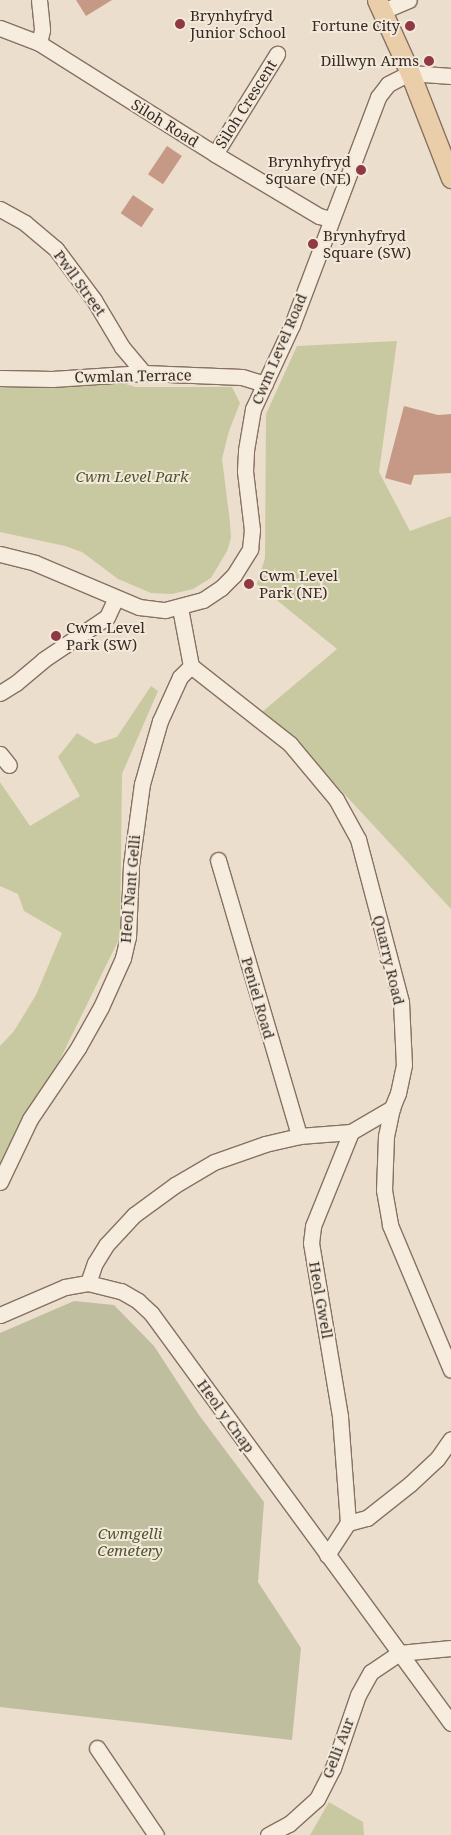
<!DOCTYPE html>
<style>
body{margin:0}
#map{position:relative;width:451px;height:1835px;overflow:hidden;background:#ebdecc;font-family:"Noto Serif",serif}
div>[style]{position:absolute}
.green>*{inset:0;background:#c9c9a1}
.cemetery>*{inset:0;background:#bfbf9f}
.building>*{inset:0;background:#c59986;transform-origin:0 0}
.roads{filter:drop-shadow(1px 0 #877162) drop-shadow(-1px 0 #877162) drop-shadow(0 1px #877162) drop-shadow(0 -1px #877162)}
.minor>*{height:15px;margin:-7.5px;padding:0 7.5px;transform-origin:7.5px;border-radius:7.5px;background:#f6eddf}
.major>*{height:19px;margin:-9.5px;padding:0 9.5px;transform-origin:9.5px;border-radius:9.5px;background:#e9cea9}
.dots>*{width:14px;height:14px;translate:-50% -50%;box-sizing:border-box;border:2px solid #f3e9db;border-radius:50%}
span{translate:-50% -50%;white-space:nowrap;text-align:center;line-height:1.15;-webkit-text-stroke:4px #f3e9db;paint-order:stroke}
.poi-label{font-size:15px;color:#392b23}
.left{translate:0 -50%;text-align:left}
.right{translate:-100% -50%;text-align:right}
.street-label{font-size:15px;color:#392b23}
.park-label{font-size:15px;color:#4e542c;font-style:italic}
</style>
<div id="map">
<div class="green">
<div style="clip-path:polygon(397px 341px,379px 472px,410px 531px,451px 516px,451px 909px,323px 771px,262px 712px,337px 649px,257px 584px,265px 558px,266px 414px,297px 346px)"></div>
<div style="clip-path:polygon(117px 381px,135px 387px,232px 387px,240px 403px,229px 431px,222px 459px,230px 522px,231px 538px,227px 551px,211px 578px,193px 589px,172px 594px,151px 593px,118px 579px,82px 552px,65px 546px,0 532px,0 382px)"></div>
<div style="clip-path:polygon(151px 686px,158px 691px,122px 774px,120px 937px,0 1182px,0 1046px,14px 1031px,36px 995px,62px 933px,24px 911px,18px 894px,0 886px,0 782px,30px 826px,80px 796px,58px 757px,77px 733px,95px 744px,117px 737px)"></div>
<div style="clip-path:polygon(329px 1802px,363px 1822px,364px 1835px,310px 1835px)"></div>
</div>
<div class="cemetery">
<div style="clip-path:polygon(74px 1301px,114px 1305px,154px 1346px,199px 1415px,264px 1502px,258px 1582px,301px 1648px,292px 1740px,0 1707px,0 1333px)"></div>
</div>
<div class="building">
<div style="clip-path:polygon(76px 0,112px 0,86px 16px)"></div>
<div style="left:167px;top:146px;width:18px;height:34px;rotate:34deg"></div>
<div style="left:133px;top:195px;width:25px;height:22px;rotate:34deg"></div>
<div style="clip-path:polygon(404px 406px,438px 415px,451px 414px,451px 473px,414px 475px,411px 485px,385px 478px)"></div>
</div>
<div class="roads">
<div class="minor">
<div style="left:39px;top:0;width:30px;rotate:84deg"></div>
<div style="left:42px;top:30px;width:13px;rotate:103deg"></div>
<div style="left:383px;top:11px;width:28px;rotate:-23deg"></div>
<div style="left:0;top:28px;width:42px;rotate:21deg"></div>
<div style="left:39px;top:43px;width:208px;rotate:32.2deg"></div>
<div style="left:215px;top:154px;width:121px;rotate:30.8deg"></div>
<div style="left:319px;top:216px;width:11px;rotate:15deg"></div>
<div style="left:215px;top:154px;width:118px;rotate:-58.2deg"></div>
<div style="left:0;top:209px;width:29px;rotate:29deg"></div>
<div style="left:25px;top:223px;width:40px;rotate:40deg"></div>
<div style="left:56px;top:249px;width:64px;rotate:53.3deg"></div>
<div style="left:94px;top:300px;width:55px;rotate:59.2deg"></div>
<div style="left:122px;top:347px;width:34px;rotate:50deg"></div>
<div style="left:0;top:378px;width:52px;rotate:1.1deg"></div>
<div style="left:52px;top:379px;width:92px;rotate:-3.7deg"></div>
<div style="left:144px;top:373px;width:98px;rotate:2.3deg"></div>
<div style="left:242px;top:377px;width:24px;rotate:17deg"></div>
<div style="left:0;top:554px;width:36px;rotate:14deg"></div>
<div style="left:35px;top:563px;width:113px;rotate:22.9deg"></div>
<div style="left:139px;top:607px;width:26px;rotate:7deg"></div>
<div style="left:165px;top:610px;width:39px;rotate:-15deg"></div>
<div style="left:203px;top:600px;width:22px;rotate:-34deg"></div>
<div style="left:221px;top:588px;width:18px;rotate:-45deg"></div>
<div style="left:234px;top:575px;width:31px;rotate:-58deg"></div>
<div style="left:250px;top:549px;width:19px;rotate:-84deg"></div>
<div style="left:252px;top:530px;width:59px;rotate:-96.8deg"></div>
<div style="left:245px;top:471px;width:21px;rotate:-87deg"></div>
<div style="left:246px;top:450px;width:42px;rotate:-80.3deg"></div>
<div style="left:253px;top:409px;width:93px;rotate:-65.1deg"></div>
<div style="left:292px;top:325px;width:244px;rotate:-69.3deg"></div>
<div style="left:378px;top:97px;width:16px;rotate:-52deg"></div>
<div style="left:388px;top:84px;width:25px;rotate:-27deg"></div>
<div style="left:410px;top:73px;width:41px;rotate:4.2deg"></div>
<div style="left:180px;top:608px;width:59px;rotate:79.3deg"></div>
<div style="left:191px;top:666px;width:126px;rotate:38.2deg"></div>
<div style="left:290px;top:744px;width:72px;rotate:50.1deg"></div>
<div style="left:336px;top:799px;width:46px;rotate:61.2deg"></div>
<div style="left:358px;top:839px;width:169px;rotate:75.2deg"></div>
<div style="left:401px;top:1002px;width:63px;rotate:87.3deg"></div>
<div style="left:404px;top:1065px;width:29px;rotate:102deg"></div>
<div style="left:398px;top:1093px;width:16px;rotate:112deg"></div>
<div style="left:392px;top:1108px;width:29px;rotate:102deg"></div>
<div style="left:386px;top:1136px;width:54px;rotate:92.1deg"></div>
<div style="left:384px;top:1190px;width:36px;rotate:80deg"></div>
<div style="left:390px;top:1225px;width:157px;rotate:67.2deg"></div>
<div style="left:0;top:693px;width:19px;rotate:-32deg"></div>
<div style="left:16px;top:683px;width:35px;rotate:-40deg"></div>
<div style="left:43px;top:660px;width:77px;rotate:-33.9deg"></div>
<div style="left:107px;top:617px;width:21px;rotate:-65deg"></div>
<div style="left:0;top:754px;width:14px;rotate:51deg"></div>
<div style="left:218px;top:860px;width:288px;rotate:73.6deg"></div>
<div style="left:0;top:1182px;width:70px;rotate:-64.5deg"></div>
<div style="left:30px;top:1119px;width:86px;rotate:-55.9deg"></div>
<div style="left:78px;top:1048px;width:47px;rotate:-60.7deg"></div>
<div style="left:101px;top:1007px;width:54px;rotate:-65.8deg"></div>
<div style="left:123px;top:958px;width:22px;rotate:-77deg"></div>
<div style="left:128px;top:937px;width:72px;rotate:-87.6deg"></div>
<div style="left:131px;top:865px;width:82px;rotate:-82.3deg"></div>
<div style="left:142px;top:784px;width:66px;rotate:-74.1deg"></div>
<div style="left:160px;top:721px;width:48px;rotate:-65.6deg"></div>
<div style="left:180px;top:677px;width:16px;rotate:-45deg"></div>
<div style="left:88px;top:1283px;width:21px;rotate:-71deg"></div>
<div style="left:95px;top:1263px;width:22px;rotate:-58deg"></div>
<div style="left:107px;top:1244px;width:40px;rotate:-47deg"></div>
<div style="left:134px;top:1215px;width:51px;rotate:-36.2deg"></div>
<div style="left:175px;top:1185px;width:45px;rotate:-30.5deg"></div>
<div style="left:214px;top:1162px;width:54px;rotate:-19.4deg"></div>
<div style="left:265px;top:1144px;width:35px;rotate:-13deg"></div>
<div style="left:299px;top:1136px;width:52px;rotate:-4.4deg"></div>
<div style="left:0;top:1315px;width:71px;rotate:-23.3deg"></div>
<div style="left:65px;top:1287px;width:23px;rotate:-10deg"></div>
<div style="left:88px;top:1283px;width:34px;rotate:14deg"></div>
<div style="left:121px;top:1291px;width:20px;rotate:30deg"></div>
<div style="left:138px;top:1301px;width:18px;rotate:43deg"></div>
<div style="left:151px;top:1313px;width:508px;rotate:53.81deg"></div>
<div style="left:348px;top:1523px;width:107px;rotate:-94.3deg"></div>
<div style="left:340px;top:1416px;width:175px;rotate:-99.5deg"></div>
<div style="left:311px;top:1243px;width:17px;rotate:-83deg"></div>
<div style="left:313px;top:1226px;width:101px;rotate:-68deg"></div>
<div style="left:351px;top:1132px;width:48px;rotate:-30.3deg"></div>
<div style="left:327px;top:1555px;width:38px;rotate:-57deg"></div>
<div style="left:348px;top:1523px;width:20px;rotate:-15deg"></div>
<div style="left:367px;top:1518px;width:55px;rotate:-38.3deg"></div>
<div style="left:410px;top:1484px;width:37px;rotate:-43deg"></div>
<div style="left:437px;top:1459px;width:24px;rotate:-55deg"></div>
<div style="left:97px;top:1748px;width:105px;rotate:55.9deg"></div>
<div style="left:268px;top:1835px;width:24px;rotate:-28deg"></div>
<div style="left:289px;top:1824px;width:38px;rotate:-42deg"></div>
<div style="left:317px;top:1799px;width:35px;rotate:-63deg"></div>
<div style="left:333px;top:1768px;width:77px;rotate:-71.1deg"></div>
<div style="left:358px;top:1695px;width:26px;rotate:-61deg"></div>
<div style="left:371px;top:1672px;width:34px;rotate:-34deg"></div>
<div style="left:399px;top:1653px;width:52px;rotate:-5.5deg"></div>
</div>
<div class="major">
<div style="left:377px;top:0;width:80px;rotate:65.7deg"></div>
<div style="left:410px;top:73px;width:113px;rotate:68.7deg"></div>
</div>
</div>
<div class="dots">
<div style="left:180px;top:24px;background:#903843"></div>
<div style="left:410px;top:26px;background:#903843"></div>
<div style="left:429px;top:61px;background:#903843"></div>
<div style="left:361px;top:170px;background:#903843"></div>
<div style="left:313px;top:244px;background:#903843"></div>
<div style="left:249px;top:584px;background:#903843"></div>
<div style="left:56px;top:636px;background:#903843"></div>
</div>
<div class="poi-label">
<span class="left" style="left:190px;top:24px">Brynhyfryd<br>Junior School</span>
<span class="right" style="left:400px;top:26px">Fortune City</span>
<span class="right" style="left:419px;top:61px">Dillwyn Arms</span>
<span class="right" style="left:351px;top:170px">Brynhyfryd<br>Square (NE)</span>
<span class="left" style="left:323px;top:244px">Brynhyfryd<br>Square (SW)</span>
<span class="left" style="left:259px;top:584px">Cwm Level<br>Park (NE)</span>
<span class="left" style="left:66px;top:636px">Cwm Level<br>Park (SW)</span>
</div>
<div class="street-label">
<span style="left:246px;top:104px;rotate:-58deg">Siloh Crescent</span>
<span style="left:165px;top:123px;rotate:32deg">Siloh Road</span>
<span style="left:80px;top:283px;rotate:54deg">Pwll Street</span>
<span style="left:279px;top:349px;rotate:-67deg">Cwm Level Road</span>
<span style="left:133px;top:376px;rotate:-1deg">Cwmlan Terrace</span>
<span style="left:130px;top:889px;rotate:-85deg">Heol Nant Gelli</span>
<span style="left:389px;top:960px;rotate:77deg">Quarry Road</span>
<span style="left:258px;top:998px;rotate:74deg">Peniel Road</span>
<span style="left:321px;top:1300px;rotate:80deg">Heol Gwell</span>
<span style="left:226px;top:1416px;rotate:54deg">Heol y Cnap</span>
<span style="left:338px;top:1748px;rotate:-69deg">Gelli Aur</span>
</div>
<div class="park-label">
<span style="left:132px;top:477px">Cwm Level Park</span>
<span style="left:130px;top:1542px">Cwmgelli<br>Cemetery</span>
</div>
</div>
